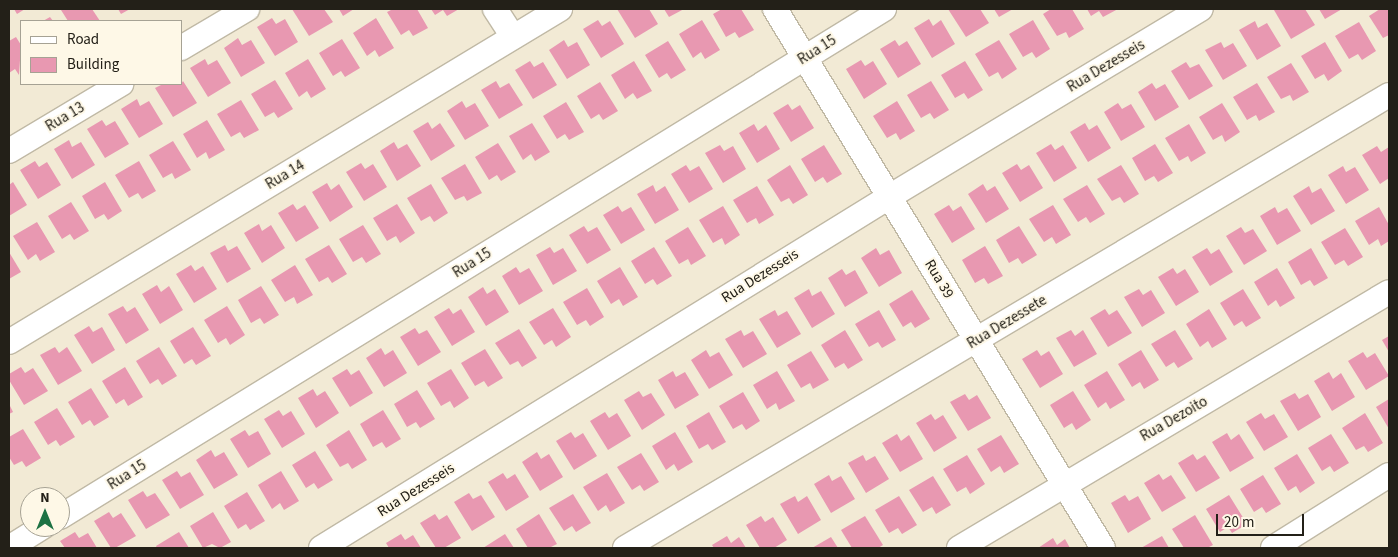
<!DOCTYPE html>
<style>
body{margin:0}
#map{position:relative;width:1398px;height:557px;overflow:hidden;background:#f2ead5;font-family:"Source Sans 3",sans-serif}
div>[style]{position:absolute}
.building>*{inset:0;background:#e898b1}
.roads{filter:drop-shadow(1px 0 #c0b9a5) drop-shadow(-1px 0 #c0b9a5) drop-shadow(0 1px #c0b9a5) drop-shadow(0 -1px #c0b9a5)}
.street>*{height:24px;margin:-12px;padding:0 12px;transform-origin:12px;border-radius:12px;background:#fff}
span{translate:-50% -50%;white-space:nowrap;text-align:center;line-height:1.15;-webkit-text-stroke:4px #fef8e7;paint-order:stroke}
.street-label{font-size:15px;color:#232018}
.frame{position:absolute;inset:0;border:10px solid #232018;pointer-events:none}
.legend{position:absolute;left:20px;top:20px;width:162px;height:65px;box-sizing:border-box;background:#fef8e7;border:1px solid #a6a294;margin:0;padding:6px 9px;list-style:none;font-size:15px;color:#232018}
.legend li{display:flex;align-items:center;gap:10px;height:25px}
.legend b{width:25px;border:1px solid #a6a294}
.north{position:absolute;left:20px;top:487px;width:50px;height:50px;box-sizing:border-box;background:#fef8e7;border:1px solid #a6a294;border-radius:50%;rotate:0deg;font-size:14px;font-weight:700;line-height:20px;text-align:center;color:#232018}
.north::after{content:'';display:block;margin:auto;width:18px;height:22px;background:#1d7244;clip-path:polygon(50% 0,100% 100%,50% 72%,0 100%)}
.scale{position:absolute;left:1216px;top:514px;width:88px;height:22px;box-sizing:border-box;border:2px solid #232018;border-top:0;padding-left:6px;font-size:15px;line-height:18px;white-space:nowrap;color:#232018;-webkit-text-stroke:4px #fef8e7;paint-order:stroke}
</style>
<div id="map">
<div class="building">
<div style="clip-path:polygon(14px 9px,25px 9px,17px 14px)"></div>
<div style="clip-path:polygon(64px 9px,92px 9px,100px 21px,68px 21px,61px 10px)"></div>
<div style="clip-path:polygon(118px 9px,130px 9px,121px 14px)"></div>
<div style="clip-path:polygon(292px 9px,324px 9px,333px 22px,309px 36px)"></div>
<div style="clip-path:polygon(339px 9px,354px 9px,343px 16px)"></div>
<div style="clip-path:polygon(393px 9px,417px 9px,428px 28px,413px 36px,409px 30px,401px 35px,387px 12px)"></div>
<div style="clip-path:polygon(431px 9px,459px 9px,447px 16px,443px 10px,435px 15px)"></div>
<div style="clip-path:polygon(617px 9px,649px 9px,658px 24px,635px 38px)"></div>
<div style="clip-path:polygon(664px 9px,684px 9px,669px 17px)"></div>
<div style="clip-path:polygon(722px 9px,741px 9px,754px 30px,739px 38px,735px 32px,726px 37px,713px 14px)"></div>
<div style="clip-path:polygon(948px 9px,980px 9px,989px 23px,966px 37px)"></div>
<div style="clip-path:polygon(994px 9px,1013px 9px,999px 17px)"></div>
<div style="clip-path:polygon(1051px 9px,1072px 9px,1084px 29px,1069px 38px,1066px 32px,1057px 36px,1043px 14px)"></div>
<div style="clip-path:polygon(1087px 9px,1118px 9px,1103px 17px,1099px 11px,1091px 16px)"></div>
<div style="clip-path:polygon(1305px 9px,1315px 25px,1291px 39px,1274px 10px)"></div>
<div style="clip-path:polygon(1319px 9px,1342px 9px,1325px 19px)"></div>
<div style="clip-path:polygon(1380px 9px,1389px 9px,1389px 35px,1383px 38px,1369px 16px)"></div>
<div style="clip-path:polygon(50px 17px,53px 21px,43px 21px)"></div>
<div style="clip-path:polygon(272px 18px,276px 24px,285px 19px,298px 42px,275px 56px,257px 27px)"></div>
<div style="clip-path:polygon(376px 18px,394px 48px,379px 57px,375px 50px,367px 56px,353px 33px)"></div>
<div style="clip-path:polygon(929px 19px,933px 26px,941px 20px,955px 44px,932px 58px,914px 28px)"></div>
<div style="clip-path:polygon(598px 20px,602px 26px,610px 21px,624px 44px,601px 58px,583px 29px)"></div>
<div style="clip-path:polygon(702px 20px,720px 50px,705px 59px,701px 52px,693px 58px,679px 34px)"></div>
<div style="clip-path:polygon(1033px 20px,1050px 49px,1036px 58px,1032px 52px,1023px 57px,1009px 34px)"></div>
<div style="clip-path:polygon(1255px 21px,1258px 28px,1267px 23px,1281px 46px,1257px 60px,1239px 30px)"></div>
<div style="clip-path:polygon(1359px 22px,1376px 51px,1362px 60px,1358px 54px,1349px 59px,1335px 36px)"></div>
<div style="clip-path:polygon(16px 37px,21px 45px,19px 75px,15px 69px,9px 73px,9px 41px)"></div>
<div style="clip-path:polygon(238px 38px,242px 45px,251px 40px,265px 63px,241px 77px,224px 48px)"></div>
<div style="clip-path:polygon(342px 39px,360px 68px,345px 77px,341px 71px,333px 76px,319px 53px)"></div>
<div style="clip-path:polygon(564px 40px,568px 47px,577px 42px,590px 65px,567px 79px,549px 50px)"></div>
<div style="clip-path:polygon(895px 40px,899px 46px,907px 41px,921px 64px,898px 78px,880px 49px)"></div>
<div style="clip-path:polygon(999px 40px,1017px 69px,1002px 79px,998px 72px,989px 77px,975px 54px)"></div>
<div style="clip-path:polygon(668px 41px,686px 70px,671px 79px,667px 73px,659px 78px,645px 55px)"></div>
<div style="clip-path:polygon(1221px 42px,1224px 48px,1233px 43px,1247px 66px,1223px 80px,1205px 50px)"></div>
<div style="clip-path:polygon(1325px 42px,1342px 71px,1328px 81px,1324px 74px,1315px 79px,1301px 56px)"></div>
<div style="clip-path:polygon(205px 59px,208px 65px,217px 60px,231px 83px,208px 97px,190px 68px)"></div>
<div style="clip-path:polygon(308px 59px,326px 89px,311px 98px,307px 91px,299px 97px,285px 73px)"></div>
<div style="clip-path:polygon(861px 60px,865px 66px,873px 61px,887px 84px,864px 99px,846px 69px)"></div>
<div style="clip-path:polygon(530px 61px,534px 67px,543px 62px,557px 85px,533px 99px,515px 70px)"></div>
<div style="clip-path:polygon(634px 61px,652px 91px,637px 99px,633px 93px,625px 99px,611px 75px)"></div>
<div style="clip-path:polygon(965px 61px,983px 90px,968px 99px,964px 93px,955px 98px,941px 75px)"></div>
<div style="clip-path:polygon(1186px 62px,1190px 68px,1199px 64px,1213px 86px,1189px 100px,1171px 71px)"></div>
<div style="clip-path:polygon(1291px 63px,1309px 92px,1293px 101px,1290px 95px,1281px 99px,1267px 77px)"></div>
<div style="clip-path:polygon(275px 80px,293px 109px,278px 118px,274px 112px,265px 117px,251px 94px)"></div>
<div style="clip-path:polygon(183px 81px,197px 103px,173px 117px,155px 88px,163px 84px,181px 84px)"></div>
<div style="clip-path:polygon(496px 81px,500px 88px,509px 83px,523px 105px,499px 119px,481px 90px)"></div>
<div style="clip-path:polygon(931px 81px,949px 110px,934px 119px,930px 113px,921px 118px,907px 95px)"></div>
<div style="clip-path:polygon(600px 82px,618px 111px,603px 120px,599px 114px,591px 119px,577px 96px)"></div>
<div style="clip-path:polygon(1152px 83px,1156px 89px,1165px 84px,1179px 107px,1155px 121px,1138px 92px)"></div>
<div style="clip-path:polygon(1257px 83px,1275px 112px,1259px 121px,1256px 115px,1247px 120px,1233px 97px)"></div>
<div style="clip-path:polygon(137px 99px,140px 106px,149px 101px,163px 124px,139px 138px,121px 109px)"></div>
<div style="clip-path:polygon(241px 100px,259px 130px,244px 138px,240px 132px,231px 137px,217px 114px)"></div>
<div style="clip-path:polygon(462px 101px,466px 108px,475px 103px,489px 126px,465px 140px,447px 111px)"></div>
<div style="clip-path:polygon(897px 101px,915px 131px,900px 140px,896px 133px,887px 138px,873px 116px)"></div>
<div style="clip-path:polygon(566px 102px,584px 132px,569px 140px,565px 134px,557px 139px,543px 116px)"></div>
<div style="clip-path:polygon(1118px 103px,1122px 109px,1131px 104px,1145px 127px,1121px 141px,1104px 112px)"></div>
<div style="clip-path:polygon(1222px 103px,1240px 132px,1225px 142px,1222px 135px,1213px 140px,1199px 117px)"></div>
<div style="clip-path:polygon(788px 104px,792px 110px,800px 105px,814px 128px,791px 142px,773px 113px)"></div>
<div style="clip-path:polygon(102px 120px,106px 126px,115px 121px,129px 144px,105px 158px,87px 129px)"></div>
<div style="clip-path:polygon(207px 120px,225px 150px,209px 159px,206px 152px,197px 158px,183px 134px)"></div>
<div style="clip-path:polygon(428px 122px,432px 129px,440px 123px,455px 146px,431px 161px,413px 131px)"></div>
<div style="clip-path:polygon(532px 123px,550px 152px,535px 161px,531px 154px,523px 160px,509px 136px)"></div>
<div style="clip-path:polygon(1085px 123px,1089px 130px,1097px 125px,1111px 148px,1088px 162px,1070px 132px)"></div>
<div style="clip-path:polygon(754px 124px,758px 131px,766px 125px,780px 149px,757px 163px,739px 133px)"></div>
<div style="clip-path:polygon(1189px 124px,1206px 153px,1191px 162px,1188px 156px,1179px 161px,1165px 138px)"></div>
<div style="clip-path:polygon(69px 140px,72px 147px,81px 142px,95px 165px,72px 179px,54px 149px)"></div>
<div style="clip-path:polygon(173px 141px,191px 170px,175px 179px,172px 173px,163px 178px,149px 155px)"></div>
<div style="clip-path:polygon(394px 142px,398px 149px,407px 144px,421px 166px,397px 181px,380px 151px)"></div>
<div style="clip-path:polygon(498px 143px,516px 172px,501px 181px,497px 175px,489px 180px,475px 157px)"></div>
<div style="clip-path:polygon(1051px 144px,1055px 150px,1063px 145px,1077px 168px,1054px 182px,1036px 153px)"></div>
<div style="clip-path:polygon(1155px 144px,1173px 173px,1158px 182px,1154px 176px,1145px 181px,1132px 158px)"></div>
<div style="clip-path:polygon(720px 145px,724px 151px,733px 146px,746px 169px,723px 183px,705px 153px)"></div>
<div style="clip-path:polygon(824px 145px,842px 174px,827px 183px,823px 177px,815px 182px,801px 159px)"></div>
<div style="clip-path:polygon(1377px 146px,1381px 152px,1389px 147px,1389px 178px,1380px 184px,1362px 155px)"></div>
<div style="clip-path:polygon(35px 161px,39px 167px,47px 162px,61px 185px,38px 199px,20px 170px)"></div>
<div style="clip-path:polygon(139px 161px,156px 191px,142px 199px,138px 193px,129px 198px,115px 175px)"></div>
<div style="clip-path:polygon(361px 163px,365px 169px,373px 164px,387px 187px,364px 201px,346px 172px)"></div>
<div style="clip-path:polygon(465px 164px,482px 193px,467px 201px,464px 196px,455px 200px,441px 178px)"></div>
<div style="clip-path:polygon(1017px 164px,1021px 170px,1029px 165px,1043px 188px,1020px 202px,1002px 173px)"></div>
<div style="clip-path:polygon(686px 165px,690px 171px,699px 166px,713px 189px,689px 203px,671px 174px)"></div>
<div style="clip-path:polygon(790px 165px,808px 195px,793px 204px,789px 198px,781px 202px,767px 180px)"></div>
<div style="clip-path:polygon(1121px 165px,1139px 194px,1124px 203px,1120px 197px,1112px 201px,1097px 179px)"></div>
<div style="clip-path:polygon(1343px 166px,1346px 172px,1355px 167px,1369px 190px,1346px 204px,1328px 175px)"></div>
<div style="clip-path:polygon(13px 182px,27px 205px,9px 216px,9px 185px)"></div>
<div style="clip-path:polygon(105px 182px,122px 211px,108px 220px,104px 214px,95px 219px,82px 196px)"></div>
<div style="clip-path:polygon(327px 183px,331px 190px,339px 184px,353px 207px,330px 222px,312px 192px)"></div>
<div style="clip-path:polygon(431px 184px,448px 213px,434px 222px,430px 216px,421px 221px,407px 198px)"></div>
<div style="clip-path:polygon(983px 184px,987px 191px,995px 186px,1009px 209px,986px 223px,968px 194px)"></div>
<div style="clip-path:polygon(653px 185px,656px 192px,665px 186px,679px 210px,655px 224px,637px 194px)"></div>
<div style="clip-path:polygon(1087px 185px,1105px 214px,1090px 223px,1086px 217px,1078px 222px,1063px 199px)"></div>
<div style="clip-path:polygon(757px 186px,774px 215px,759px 224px,756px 218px,747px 223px,733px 200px)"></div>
<div style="clip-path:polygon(1309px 186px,1312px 193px,1321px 188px,1335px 211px,1311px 225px,1293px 196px)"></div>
<div style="clip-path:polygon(71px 202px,89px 231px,74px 240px,70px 234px,62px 239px,48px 216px)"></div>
<div style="clip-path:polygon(293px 204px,297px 210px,305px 205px,319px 228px,296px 242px,278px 213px)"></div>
<div style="clip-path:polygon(397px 204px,415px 233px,400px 243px,396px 236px,387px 241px,373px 218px)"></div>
<div style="clip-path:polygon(949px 205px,953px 211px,961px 206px,975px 229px,952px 243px,934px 214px)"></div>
<div style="clip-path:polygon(1053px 205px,1071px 235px,1056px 244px,1052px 237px,1044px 242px,1029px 219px)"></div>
<div style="clip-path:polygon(618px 206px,622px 212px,631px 207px,645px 230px,621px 244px,603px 215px)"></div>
<div style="clip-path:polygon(723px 206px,740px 235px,725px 245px,722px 238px,713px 243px,699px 220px)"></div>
<div style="clip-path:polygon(1275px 207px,1278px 213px,1287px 208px,1301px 231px,1277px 245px,1260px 216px)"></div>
<div style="clip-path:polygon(1379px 207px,1389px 225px,1389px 241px,1381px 246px,1378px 239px,1369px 245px,1355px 221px)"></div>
<div style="clip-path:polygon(37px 222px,55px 252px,40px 261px,36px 254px,28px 260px,13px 236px)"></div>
<div style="clip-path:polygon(259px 224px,262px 231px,271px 225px,285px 248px,262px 263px,244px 233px)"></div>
<div style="clip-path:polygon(363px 225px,381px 254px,366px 263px,362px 257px,353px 262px,339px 239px)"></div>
<div style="clip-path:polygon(584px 226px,588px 232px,597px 227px,611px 250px,587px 264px,569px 235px)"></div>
<div style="clip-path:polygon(1019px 226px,1037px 255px,1022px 264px,1018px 258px,1009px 263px,996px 240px)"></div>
<div style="clip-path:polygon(688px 227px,706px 256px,691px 265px,688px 259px,679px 264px,665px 241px)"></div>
<div style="clip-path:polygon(1241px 227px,1245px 233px,1253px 229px,1267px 251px,1244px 265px,1226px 236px)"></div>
<div style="clip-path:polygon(1345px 228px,1363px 257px,1348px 266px,1344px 260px,1335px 265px,1321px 242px)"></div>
<div style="clip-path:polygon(225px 245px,228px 251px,237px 246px,251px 269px,227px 283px,210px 253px)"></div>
<div style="clip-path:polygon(329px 245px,347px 274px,332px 283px,328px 277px,319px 282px,305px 259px)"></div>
<div style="clip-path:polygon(985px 246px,1003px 276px,988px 284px,984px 278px,975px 283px,962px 260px)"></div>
<div style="clip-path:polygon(550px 247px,554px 253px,563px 248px,577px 271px,553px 285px,536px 255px)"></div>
<div style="clip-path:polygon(654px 247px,672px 276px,657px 285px,653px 279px,645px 284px,631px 261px)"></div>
<div style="clip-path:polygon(876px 248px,880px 255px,889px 250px,902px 273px,879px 287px,861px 258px)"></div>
<div style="clip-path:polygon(1207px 248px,1211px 254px,1219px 249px,1233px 272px,1210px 286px,1192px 257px)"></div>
<div style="clip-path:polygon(1311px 248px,1328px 278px,1314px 286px,1310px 280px,1301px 285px,1288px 262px)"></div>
<div style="clip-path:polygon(9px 252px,21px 272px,9px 279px)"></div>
<div style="clip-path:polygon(191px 265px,195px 271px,203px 266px,217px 289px,194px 303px,176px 274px)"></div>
<div style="clip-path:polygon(295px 265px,313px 295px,297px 304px,294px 297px,285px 302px,271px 280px)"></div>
<div style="clip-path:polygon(516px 267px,520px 273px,529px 268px,543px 291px,519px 305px,502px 276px)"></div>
<div style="clip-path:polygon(620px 267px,638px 297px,623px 306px,619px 299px,611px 304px,597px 281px)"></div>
<div style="clip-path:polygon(1173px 268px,1177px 274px,1185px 269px,1199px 292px,1176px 306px,1158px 277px)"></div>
<div style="clip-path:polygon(1277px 268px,1295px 298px,1280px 307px,1276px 300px,1268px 306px,1254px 282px)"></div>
<div style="clip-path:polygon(842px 269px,846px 275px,855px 270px,868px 293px,845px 307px,828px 278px)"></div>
<div style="clip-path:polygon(157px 285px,161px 292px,169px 286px,183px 310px,160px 324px,142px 294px)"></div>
<div style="clip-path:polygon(261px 286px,279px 315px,264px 324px,260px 318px,251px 323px,238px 300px)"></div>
<div style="clip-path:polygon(483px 287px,487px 294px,495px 289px,509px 312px,486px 326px,468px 297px)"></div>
<div style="clip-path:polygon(587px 288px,604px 317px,590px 326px,586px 320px,577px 325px,563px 302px)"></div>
<div style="clip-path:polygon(809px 289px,812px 296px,821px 291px,835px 314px,812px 328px,794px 298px)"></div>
<div style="clip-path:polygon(1139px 289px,1143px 295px,1151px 290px,1165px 313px,1142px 327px,1124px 297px)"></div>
<div style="clip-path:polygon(1243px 289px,1261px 318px,1246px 327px,1242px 321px,1234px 326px,1220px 303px)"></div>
<div style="clip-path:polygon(912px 290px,930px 319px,915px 328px,911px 322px,903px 327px,889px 304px)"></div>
<div style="clip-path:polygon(123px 306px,127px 312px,135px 307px,149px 330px,126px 344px,108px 314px)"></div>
<div style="clip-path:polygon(227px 306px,245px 335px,230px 345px,226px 338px,218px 343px,204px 320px)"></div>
<div style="clip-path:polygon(449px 308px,453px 314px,461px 309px,475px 332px,452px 346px,434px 317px)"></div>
<div style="clip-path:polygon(553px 308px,571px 337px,556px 347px,552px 340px,544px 345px,529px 322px)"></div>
<div style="clip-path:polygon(1105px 309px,1109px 315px,1117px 310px,1132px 333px,1108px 347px,1090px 318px)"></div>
<div style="clip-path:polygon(1209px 309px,1227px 339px,1212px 348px,1208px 341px,1200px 347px,1186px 324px)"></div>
<div style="clip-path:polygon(775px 310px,778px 316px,787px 311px,801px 334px,777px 348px,759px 319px)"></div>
<div style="clip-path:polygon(879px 310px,896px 340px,882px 348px,878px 342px,869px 347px,855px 324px)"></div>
<div style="clip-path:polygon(89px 326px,93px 332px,102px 327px,115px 350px,92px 364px,74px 335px)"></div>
<div style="clip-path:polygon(193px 327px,211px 356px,196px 365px,192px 359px,184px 364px,170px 341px)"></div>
<div style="clip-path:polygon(415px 328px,419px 334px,427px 330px,441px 352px,418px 366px,400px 337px)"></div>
<div style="clip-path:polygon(519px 329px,537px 358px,522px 367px,518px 361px,510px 365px,495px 343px)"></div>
<div style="clip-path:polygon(741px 330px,744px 336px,753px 331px,767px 354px,743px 368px,725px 339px)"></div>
<div style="clip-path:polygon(845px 330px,863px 360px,848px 369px,844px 363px,835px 368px,821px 345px)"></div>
<div style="clip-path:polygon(1071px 330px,1075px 336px,1083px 330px,1097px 354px,1074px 367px,1056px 338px)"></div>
<div style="clip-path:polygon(1175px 330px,1193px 359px,1178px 368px,1174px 362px,1166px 367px,1151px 344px)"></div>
<div style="clip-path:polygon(1389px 336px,1389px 352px,1382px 340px)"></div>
<div style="clip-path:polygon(55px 347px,59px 353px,67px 347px,82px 371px,58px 385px,40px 355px)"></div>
<div style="clip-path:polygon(159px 347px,177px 376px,162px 385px,158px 379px,150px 384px,136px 361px)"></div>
<div style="clip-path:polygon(381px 348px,385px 355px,393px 350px,407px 373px,384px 387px,366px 358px)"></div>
<div style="clip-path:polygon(485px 349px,503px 378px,488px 387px,484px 381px,475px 386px,461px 363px)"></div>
<div style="clip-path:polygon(706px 350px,710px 357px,719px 352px,733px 375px,709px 389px,691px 360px)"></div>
<div style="clip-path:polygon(1037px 350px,1041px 356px,1049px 351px,1063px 374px,1040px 388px,1022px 359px)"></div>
<div style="clip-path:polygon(1141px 350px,1159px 380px,1144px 389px,1140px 382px,1132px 387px,1118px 364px)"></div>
<div style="clip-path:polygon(811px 351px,829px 380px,813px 389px,810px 383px,801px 388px,787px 365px)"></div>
<div style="clip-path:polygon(1363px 352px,1367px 358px,1375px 353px,1389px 376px,1366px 390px,1348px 361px)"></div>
<div style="clip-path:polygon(21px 367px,25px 373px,33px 368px,48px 391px,24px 405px,9px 380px,9px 374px)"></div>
<div style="clip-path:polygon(125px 367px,143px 397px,128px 406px,124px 399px,116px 404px,102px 381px)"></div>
<div style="clip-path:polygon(347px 369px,351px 375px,359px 370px,373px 393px,350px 407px,332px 378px)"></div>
<div style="clip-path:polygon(451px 369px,469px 398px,454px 408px,450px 401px,441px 406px,427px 383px)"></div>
<div style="clip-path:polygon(673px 371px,676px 377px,685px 372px,699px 395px,675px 409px,658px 380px)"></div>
<div style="clip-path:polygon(777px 371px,795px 401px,779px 410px,776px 403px,767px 409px,753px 385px)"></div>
<div style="clip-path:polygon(1107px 371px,1125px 400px,1110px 409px,1106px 402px,1098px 408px,1084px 385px)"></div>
<div style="clip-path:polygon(1329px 372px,1333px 379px,1341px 373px,1355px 397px,1332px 411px,1314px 381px)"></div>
<div style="clip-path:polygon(91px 388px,109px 417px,94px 426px,90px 420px,82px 425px,68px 402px)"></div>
<div style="clip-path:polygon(313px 389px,317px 396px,325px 391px,339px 413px,316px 428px,298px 398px)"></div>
<div style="clip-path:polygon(417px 390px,435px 419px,420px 428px,416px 422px,407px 427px,394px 404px)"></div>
<div style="clip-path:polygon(639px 391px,643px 397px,651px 393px,665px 415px,642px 430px,624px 400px)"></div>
<div style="clip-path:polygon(1073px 391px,1091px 420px,1076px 430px,1072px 423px,1064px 428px,1050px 405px)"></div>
<div style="clip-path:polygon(743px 392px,760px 421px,746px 430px,742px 424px,733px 429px,719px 406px)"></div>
<div style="clip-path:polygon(1295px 393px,1299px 399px,1308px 394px,1321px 417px,1298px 431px,1280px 401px)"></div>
<div style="clip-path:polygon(965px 394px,969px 400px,977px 395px,991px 418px,968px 431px,950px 402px)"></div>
<div style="clip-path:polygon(1389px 399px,1389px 429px,1376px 407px)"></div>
<div style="clip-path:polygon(9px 404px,13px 412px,9px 414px)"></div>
<div style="clip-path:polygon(57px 408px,75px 437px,60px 446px,56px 440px,48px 445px,34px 422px)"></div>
<div style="clip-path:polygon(279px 410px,283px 416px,291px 411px,305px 434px,282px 448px,264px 419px)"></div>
<div style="clip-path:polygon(383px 410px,401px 439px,386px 448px,382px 442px,373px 447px,360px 424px)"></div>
<div style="clip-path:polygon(605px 412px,609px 418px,617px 413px,631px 436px,608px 450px,590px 421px)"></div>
<div style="clip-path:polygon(709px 412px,726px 442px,712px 450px,708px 444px,699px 449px,686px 426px)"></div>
<div style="clip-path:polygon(1261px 413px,1265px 419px,1274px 414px,1288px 437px,1264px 451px,1246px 422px)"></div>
<div style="clip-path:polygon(1365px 413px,1383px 443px,1368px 452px,1364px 446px,1356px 450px,1342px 428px)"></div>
<div style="clip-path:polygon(931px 414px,935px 420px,943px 415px,957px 438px,934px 452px,916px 423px)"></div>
<div style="clip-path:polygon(23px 429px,41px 458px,26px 467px,22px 461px,14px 465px,9px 457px,9px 437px)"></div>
<div style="clip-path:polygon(245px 430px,249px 436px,258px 431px,271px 454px,248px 468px,230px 439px)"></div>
<div style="clip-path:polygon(349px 430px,367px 460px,352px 469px,348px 463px,340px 467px,326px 445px)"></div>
<div style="clip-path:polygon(571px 432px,575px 438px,583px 433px,597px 456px,574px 470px,556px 441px)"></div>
<div style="clip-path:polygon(675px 432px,693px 462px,678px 471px,674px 464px,666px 470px,652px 446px)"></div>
<div style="clip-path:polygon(1227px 433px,1231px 440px,1239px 434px,1254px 458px,1230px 472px,1212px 442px)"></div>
<div style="clip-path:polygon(897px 434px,901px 441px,909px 435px,923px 459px,900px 472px,882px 443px)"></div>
<div style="clip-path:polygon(1331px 434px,1349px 463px,1334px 472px,1330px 466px,1322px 471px,1308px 448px)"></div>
<div style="clip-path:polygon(1001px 435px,1019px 464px,1004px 473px,1000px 466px,991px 472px,977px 449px)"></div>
<div style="clip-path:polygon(211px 450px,215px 457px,224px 452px,238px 475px,214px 489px,196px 460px)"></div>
<div style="clip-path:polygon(315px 451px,333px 480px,318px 489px,314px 483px,306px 488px,292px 465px)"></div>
<div style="clip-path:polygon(537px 452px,541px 459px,549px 454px,563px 477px,540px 491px,522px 462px)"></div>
<div style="clip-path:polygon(641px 453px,659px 482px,644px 491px,640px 485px,632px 490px,617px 467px)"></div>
<div style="clip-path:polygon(1193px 454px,1197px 460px,1205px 455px,1220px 478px,1196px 492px,1178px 463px)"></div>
<div style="clip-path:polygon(1297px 454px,1315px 483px,1300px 493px,1296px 486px,1288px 491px,1274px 468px)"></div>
<div style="clip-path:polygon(863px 455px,866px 461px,875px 456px,889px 479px,866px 493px,848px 463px)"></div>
<div style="clip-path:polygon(967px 455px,985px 484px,970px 494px,966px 487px,957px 492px,943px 469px)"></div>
<div style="clip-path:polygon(177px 471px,181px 477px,190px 472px,204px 495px,180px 509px,162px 480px)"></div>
<div style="clip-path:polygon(281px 471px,299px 501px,284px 510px,280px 503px,272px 509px,258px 485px)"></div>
<div style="clip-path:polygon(503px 473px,507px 479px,515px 474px,529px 497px,506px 511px,488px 482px)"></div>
<div style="clip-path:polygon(607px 473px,625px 503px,610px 512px,606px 505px,598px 511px,583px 487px)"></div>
<div style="clip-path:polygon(1159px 474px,1163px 480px,1171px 475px,1186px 498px,1162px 512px,1144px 483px)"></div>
<div style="clip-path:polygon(829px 475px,832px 481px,841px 476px,855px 499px,831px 513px,814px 484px)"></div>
<div style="clip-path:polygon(1263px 475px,1281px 504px,1266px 513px,1262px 507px,1254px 512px,1240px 489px)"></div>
<div style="clip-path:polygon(933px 476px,951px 505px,936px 514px,932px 507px,923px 512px,909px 490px)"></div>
<div style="clip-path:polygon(143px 491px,147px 497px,155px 493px,170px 515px,146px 529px,128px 500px)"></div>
<div style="clip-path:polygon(247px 492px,265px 521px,250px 530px,246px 524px,238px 529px,224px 506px)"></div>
<div style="clip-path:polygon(469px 493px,473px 499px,481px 495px,495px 517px,472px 531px,454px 502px)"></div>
<div style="clip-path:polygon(573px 494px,591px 523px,576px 532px,572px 526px,564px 531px,549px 508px)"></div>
<div style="clip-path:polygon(1125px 495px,1129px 501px,1138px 496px,1151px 519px,1128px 533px,1111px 503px)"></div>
<div style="clip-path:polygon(1229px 495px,1247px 524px,1232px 533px,1228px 527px,1220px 532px,1206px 509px)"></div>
<div style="clip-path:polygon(795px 496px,798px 502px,807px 496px,821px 520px,798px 534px,780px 504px)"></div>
<div style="clip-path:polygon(899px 496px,917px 525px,902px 534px,898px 528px,889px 533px,875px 510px)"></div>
<div style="clip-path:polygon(109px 512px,113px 518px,121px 513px,136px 536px,115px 548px,111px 548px,94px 521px)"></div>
<div style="clip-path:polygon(213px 512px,231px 542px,220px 548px,212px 544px,203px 548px,190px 526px)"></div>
<div style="clip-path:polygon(435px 514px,439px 520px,447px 515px,461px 538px,444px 548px,436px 548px,420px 523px)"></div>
<div style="clip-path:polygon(539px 514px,557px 544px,549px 548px,528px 548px,516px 529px)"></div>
<div style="clip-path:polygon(1195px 515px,1213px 545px,1207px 548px,1184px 548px,1172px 529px)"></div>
<div style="clip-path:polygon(761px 516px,765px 522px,773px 517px,787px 540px,774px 548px,760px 548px,746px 525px)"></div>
<div style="clip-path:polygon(865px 516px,883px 545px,878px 548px,852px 548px,841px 530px)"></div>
<div style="clip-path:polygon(75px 532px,79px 538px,88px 533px,97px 548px,65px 548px,60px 541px)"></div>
<div style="clip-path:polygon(179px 532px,189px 548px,157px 548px,156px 546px)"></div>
<div style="clip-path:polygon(401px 534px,405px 540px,413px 535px,421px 548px,389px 548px,386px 543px)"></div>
<div style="clip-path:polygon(505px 534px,514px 548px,483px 548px)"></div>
<div style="clip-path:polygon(727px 536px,731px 543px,739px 537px,746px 548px,714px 548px,712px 545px)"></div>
<div style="clip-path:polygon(1162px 536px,1169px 548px,1141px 548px)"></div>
<div style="clip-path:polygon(831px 537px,838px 548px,812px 548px)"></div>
<div style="clip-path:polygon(1053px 538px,1057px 545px,1065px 539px,1070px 548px,1038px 548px)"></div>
</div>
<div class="roads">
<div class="street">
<div style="left:495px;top:9px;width:33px;rotate:57deg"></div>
<div style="left:775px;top:9px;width:631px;rotate:58.68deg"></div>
<div style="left:181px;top:48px;width:77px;rotate:-30.6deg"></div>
<div style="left:9px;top:151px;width:131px;rotate:-30.9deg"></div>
<div style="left:9px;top:342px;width:644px;rotate:-31.15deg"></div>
<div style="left:60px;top:517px;width:968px;rotate:-31.65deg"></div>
<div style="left:9px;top:548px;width:40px;rotate:-32deg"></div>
<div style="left:321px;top:548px;width:668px;rotate:-31.71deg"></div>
<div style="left:889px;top:197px;width:364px;rotate:-31.1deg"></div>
<div style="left:625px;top:548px;width:888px;rotate:-30.67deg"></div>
<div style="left:959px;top:548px;width:500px;rotate:-30.77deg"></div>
<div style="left:1273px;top:548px;width:137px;rotate:-32.2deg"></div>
</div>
</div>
<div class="street-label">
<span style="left:817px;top:50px;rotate:-32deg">Rua 15</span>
<span style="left:1106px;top:66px;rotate:-31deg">Rua Dezesseis</span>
<span style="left:65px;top:117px;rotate:-31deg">Rua 13</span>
<span style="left:285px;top:175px;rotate:-31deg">Rua 14</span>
<span style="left:472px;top:263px;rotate:-32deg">Rua 15</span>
<span style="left:760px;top:276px;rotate:-32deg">Rua Dezesseis</span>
<span style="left:939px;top:279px;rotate:59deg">Rua 39</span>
<span style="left:1007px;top:322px;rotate:-31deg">Rua Dezessete</span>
<span style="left:1174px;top:419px;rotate:-30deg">Rua Dezoito</span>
<span style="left:127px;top:475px;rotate:-32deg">Rua 15</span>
<span style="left:416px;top:490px;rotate:-32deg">Rua Dezesseis</span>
</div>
<div class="frame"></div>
<ul class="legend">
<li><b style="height:6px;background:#fff"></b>Road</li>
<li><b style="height:14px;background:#e898b1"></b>Building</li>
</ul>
<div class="north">N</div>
<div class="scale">20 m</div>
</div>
